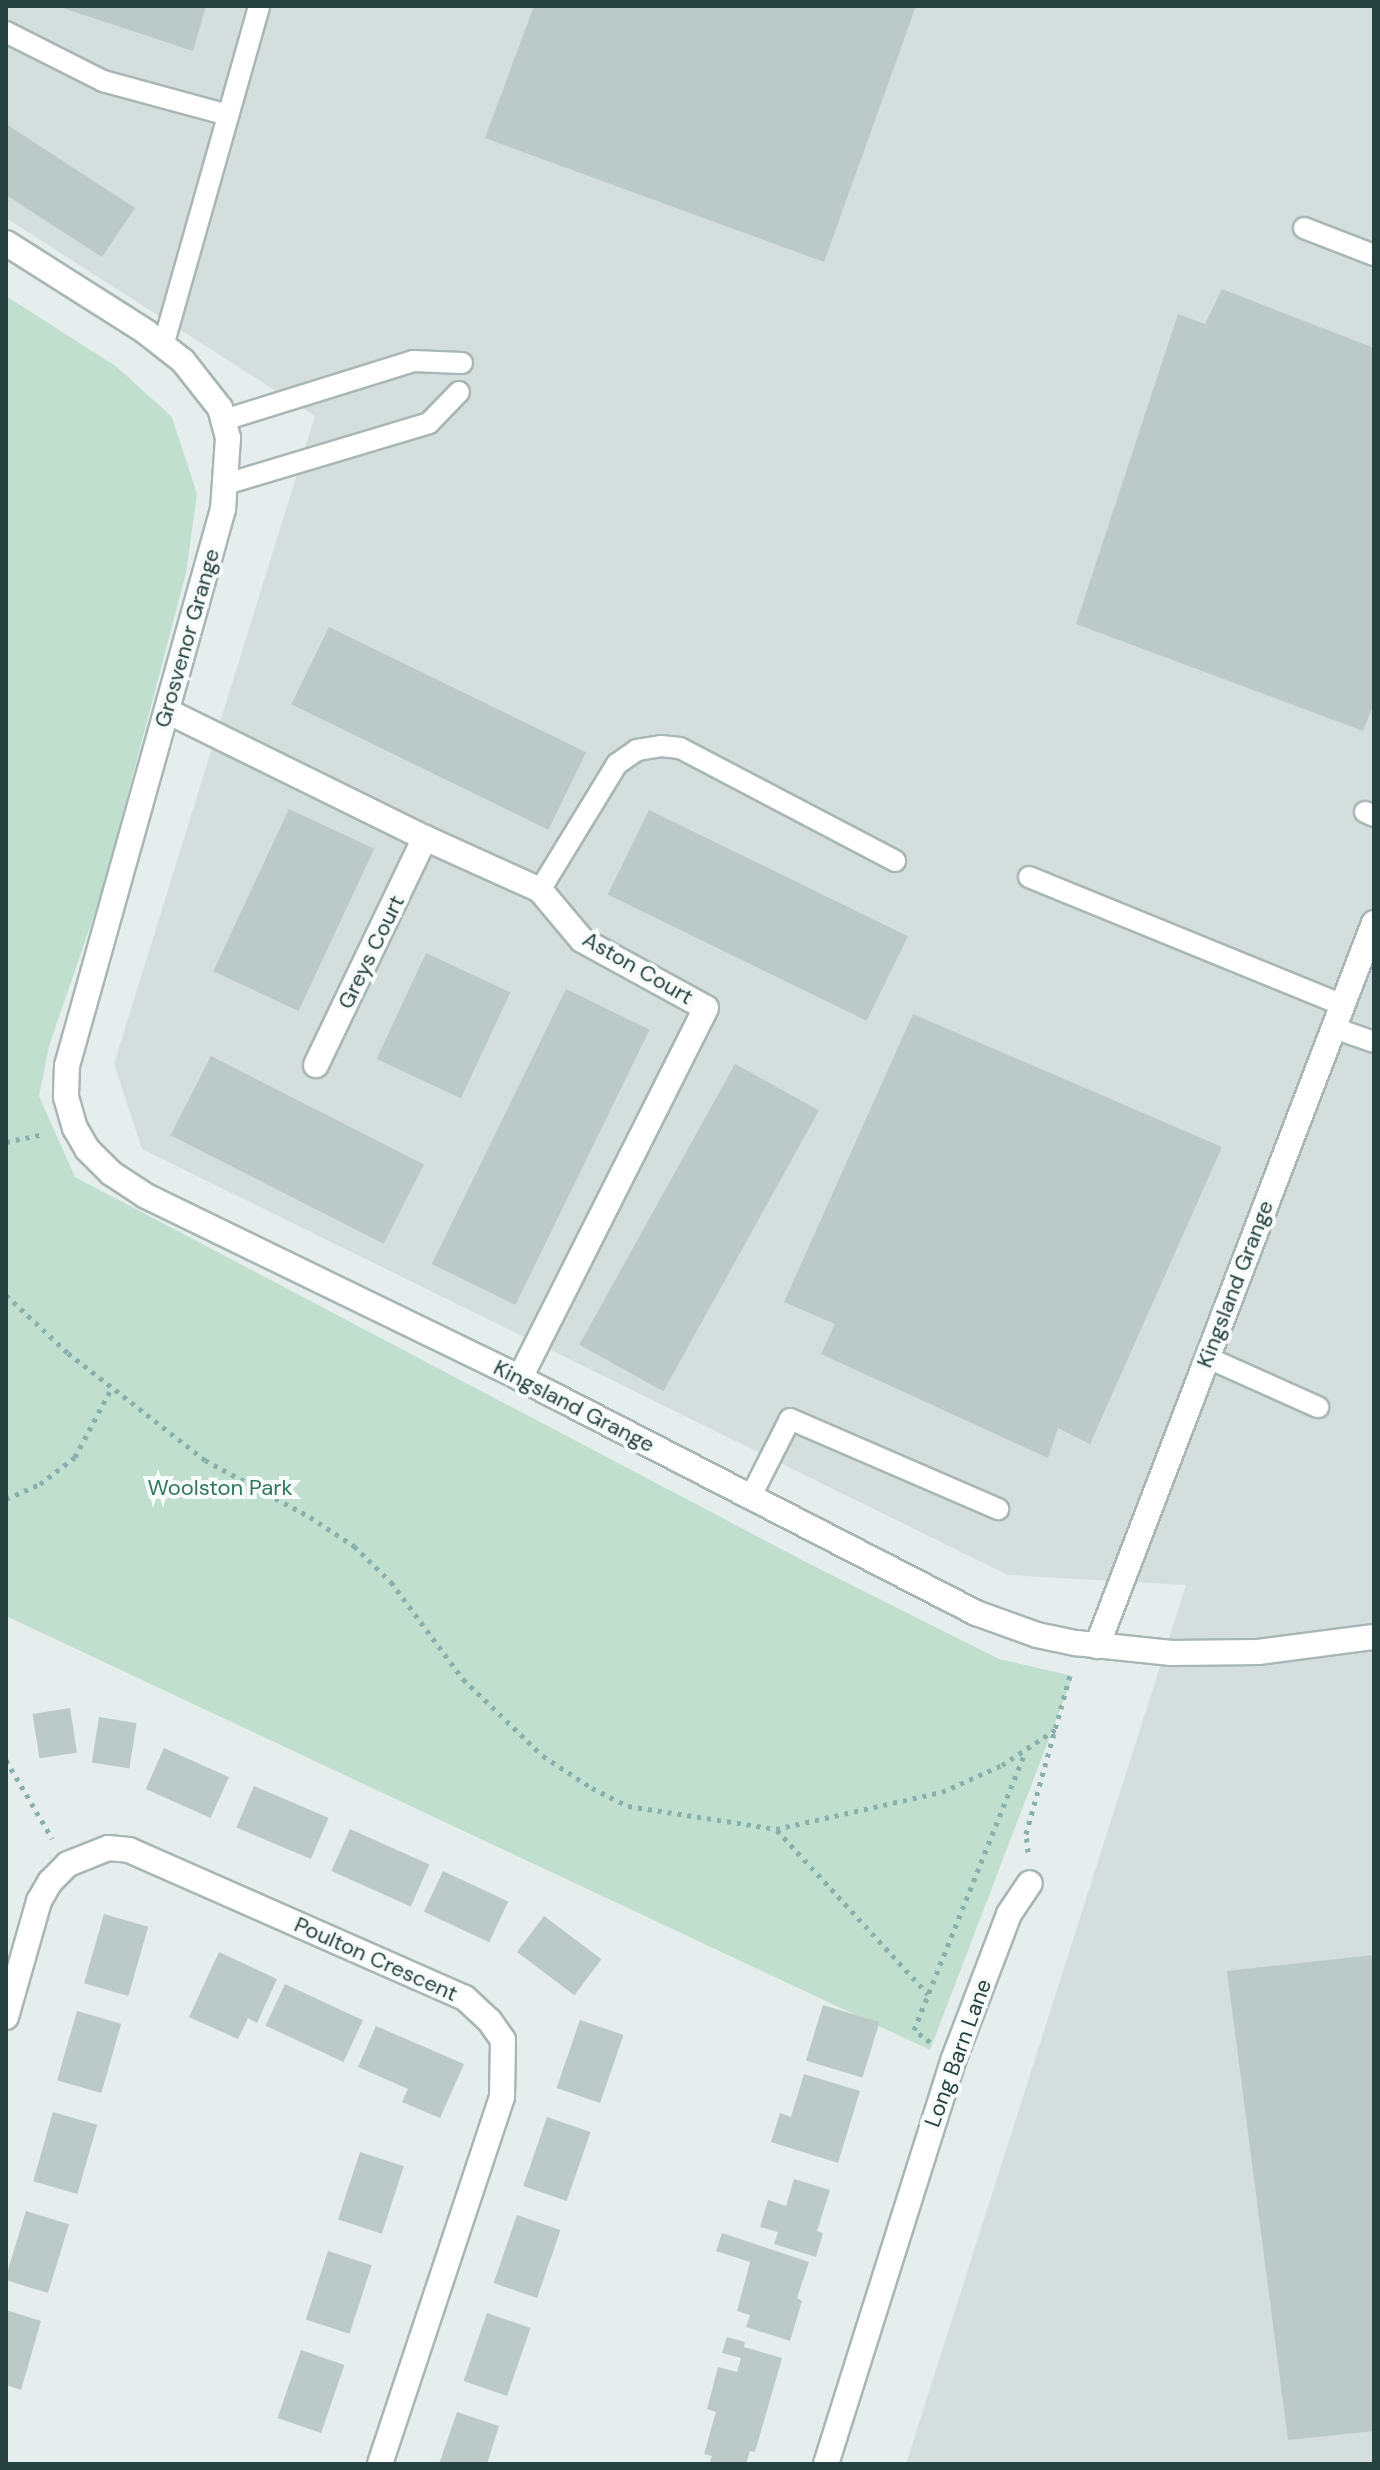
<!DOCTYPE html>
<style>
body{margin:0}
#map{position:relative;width:1380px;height:2470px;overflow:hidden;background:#e6eeed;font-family:"DM Sans",sans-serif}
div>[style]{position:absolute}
.built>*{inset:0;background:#d4dedc}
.green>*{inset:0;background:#c0dfcf}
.building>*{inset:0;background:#bbc9c7;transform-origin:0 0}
.path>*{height:5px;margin-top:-2.5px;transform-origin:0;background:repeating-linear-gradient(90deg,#88b1ae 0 4px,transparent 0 10px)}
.roads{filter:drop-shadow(2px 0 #a8b7b6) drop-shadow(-2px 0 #a8b7b6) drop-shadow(0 2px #a8b7b6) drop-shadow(0 -2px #a8b7b6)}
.lane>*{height:20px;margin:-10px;padding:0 10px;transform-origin:10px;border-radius:10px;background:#fff}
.street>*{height:24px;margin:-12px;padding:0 12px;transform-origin:12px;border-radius:12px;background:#fff}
span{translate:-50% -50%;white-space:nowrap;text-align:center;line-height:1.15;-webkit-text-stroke:8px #f7fbfa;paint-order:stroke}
.street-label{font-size:22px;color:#254140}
.park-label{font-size:22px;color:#30775c}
.frame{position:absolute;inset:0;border:8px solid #254140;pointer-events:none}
</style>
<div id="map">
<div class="built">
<div style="clip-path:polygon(6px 6px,1374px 6px,1374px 2464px,906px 2464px,1186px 1585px,1008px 1575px,142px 1149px,114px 1064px,315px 416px,6px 218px)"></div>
</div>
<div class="green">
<div style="clip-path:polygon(6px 296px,117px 367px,172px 417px,197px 494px,186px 573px,103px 889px,49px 1046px,39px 1096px,75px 1177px,804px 1561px,999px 1659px,1073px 1676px,930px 2050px,6px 1616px)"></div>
</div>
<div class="building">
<div style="clip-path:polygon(57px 6px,206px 6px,193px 51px)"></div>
<div style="clip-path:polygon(534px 6px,916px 6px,824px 262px,485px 138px)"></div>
<div style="clip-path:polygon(6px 124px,135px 208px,102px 257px,6px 195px)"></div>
<div style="clip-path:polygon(1222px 289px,1374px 348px,1374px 703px,1363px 731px,1076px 624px,1178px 314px,1205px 324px)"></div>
<div style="left:329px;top:627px;width:286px;height:86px;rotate:26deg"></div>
<div style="left:289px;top:809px;width:94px;height:179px;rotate:25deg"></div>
<div style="left:649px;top:810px;width:288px;height:94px;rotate:26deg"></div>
<div style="left:426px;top:953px;width:93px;height:117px;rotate:25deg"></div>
<div style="left:566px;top:989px;width:93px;height:306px;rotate:26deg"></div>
<div style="clip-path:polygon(913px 1014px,1222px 1147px,1090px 1444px,1058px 1428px,1048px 1458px,821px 1354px,835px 1324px,784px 1302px)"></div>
<div style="left:211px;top:1056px;width:239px;height:89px;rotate:27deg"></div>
<div style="left:735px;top:1064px;width:96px;height:321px;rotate:29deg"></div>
<div style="left:70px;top:1708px;width:45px;height:38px;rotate:81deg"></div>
<div style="left:99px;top:1717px;width:38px;height:46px;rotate:9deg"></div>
<div style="left:164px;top:1748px;width:71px;height:45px;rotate:24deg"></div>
<div style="left:254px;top:1786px;width:81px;height:45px;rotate:23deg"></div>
<div style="left:350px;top:1829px;width:87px;height:46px;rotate:24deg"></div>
<div style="left:443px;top:1871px;width:72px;height:45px;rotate:25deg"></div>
<div style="left:104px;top:1914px;width:46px;height:72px;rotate:16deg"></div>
<div style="left:544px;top:1916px;width:72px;height:45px;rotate:37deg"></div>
<div style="clip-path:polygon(219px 1952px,277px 1979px,257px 2023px,248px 2018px,238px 2039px,189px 2017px)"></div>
<div style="clip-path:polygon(1374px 1955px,1374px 2431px,1288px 2440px,1227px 1971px)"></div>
<div style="left:285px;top:1984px;width:86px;height:46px;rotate:25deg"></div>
<div style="left:823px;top:2005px;width:59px;height:58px;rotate:17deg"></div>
<div style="left:77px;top:2011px;width:46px;height:72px;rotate:16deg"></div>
<div style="left:580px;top:2020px;width:46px;height:72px;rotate:19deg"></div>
<div style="clip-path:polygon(376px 2026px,464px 2064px,440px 2118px,402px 2102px,408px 2089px,358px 2067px)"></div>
<div style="clip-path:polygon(804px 2074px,860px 2091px,838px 2163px,771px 2142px,780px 2113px,791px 2117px)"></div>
<div style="left:53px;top:2112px;width:46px;height:72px;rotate:16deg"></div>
<div style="left:547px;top:2117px;width:46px;height:73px;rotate:19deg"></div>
<div style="left:360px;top:2152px;width:46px;height:71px;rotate:18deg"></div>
<div style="clip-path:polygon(794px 2179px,830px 2190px,817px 2231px,823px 2233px,816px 2257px,774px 2244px,778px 2232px,760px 2227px,768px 2200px,786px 2206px)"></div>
<div style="left:26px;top:2211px;width:45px;height:72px;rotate:17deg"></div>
<div style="left:517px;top:2215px;width:46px;height:72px;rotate:19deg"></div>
<div style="clip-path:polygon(722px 2233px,809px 2262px,797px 2298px,802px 2301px,790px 2341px,746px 2327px,750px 2315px,737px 2311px,750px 2262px,716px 2251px)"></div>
<div style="left:328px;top:2251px;width:46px;height:72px;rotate:18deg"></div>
<div style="clip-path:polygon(6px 2310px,41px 2321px,21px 2390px,6px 2385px)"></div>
<div style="left:487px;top:2313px;width:46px;height:72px;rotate:19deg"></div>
<div style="clip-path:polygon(727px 2337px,745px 2342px,744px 2347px,782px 2358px,755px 2452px,750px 2451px,746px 2464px,709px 2464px,712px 2456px,704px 2454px,716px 2412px,707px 2409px,718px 2367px,737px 2372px,741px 2358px,722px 2353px)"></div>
<div style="left:301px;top:2350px;width:46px;height:72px;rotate:19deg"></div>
<div style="clip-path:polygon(457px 2412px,499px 2426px,487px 2464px,439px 2464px)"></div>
</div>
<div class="path">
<div style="left:6px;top:1142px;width:39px;rotate:-12deg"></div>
<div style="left:6px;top:1295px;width:85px;rotate:43.1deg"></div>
<div style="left:68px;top:1353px;width:174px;rotate:38deg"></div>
<div style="left:205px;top:1460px;width:119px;rotate:28.5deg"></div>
<div style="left:310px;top:1517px;width:53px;rotate:33.4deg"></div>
<div style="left:354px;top:1546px;width:52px;rotate:44.2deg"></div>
<div style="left:391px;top:1582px;width:121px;rotate:53.4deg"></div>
<div style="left:463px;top:1679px;width:111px;rotate:43.9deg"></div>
<div style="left:543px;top:1756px;width:59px;rotate:33.1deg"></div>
<div style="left:592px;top:1788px;width:40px;rotate:26.6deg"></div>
<div style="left:628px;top:1806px;width:150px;rotate:8.8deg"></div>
<div style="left:776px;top:1829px;width:170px;rotate:-12.6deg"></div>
<div style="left:942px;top:1792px;width:66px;rotate:-24.2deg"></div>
<div style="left:1002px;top:1765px;width:67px;rotate:-33.5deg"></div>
<div style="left:6px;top:1499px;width:37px;rotate:-24deg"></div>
<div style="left:40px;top:1484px;width:44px;rotate:-37.6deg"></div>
<div style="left:75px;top:1457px;width:79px;rotate:-62.1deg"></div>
<div style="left:6px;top:1760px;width:91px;rotate:59.5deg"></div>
<div style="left:777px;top:1830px;width:223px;rotate:47.4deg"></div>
<div style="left:1028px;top:1852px;width:18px;rotate:-96deg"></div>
<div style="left:1026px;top:1834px;width:168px;rotate:-74.5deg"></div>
<div style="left:930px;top:2042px;width:20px;rotate:-143deg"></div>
<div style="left:914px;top:2030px;width:298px;rotate:-68.2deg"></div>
</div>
<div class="roads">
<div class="lane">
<div style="left:6px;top:32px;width:109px;rotate:26.8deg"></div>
<div style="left:103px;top:81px;width:130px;rotate:15.2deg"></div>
<div style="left:1304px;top:228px;width:75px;rotate:21.1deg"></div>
<div style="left:163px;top:346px;width:353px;rotate:-74.2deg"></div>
<div style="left:224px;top:420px;width:198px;rotate:-17.3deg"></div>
<div style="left:413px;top:361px;width:49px;rotate:2.3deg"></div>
<div style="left:226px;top:484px;width:212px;rotate:-16.7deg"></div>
<div style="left:429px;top:423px;width:43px;rotate:-45.9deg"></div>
<div style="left:1365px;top:812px;width:10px;rotate:24deg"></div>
<div style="left:1029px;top:877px;width:339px;rotate:22.2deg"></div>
<div style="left:540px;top:890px;width:148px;rotate:-58.6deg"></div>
<div style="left:617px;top:764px;width:24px;rotate:-35deg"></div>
<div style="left:637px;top:750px;width:24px;rotate:-9deg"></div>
<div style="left:661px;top:746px;width:19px;rotate:6deg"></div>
<div style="left:680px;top:748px;width:243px;rotate:27.7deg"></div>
<div style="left:1334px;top:1028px;width:42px;rotate:19.3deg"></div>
<div style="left:1206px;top:1357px;width:123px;rotate:24.1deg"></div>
<div style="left:751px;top:1496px;width:86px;rotate:-63.1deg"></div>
<div style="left:790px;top:1419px;width:227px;rotate:23.4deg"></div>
</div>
<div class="street">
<div style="left:6px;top:243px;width:166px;rotate:32.4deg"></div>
<div style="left:146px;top:332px;width:47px;rotate:38.1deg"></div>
<div style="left:183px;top:361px;width:60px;rotate:51.8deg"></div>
<div style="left:220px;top:408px;width:31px;rotate:75deg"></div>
<div style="left:228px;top:438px;width:71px;rotate:94deg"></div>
<div style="left:223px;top:509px;width:578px;rotate:105.65deg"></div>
<div style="left:67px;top:1066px;width:31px;rotate:92deg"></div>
<div style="left:66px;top:1097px;width:32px;rotate:74deg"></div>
<div style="left:75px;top:1128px;width:24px;rotate:60deg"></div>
<div style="left:87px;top:1149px;width:34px;rotate:45deg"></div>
<div style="left:111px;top:1173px;width:42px;rotate:33.3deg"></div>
<div style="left:146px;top:1196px;width:416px;rotate:25.9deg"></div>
<div style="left:520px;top:1378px;width:513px;rotate:27.26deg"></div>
<div style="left:976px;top:1613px;width:65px;rotate:19.8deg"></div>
<div style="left:1037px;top:1635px;width:40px;rotate:12deg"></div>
<div style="left:1076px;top:1643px;width:96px;rotate:6deg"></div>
<div style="left:1171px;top:1653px;width:87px;rotate:-0.7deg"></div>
<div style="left:1258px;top:1652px;width:117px;rotate:-7.4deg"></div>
<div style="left:167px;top:711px;width:288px;rotate:26.2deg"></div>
<div style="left:425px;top:838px;width:126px;rotate:24.3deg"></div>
<div style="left:540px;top:890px;width:65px;rotate:50deg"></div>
<div style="left:582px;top:940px;width:141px;rotate:28.7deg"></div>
<div style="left:706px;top:1008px;width:414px;rotate:116.7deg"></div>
<div style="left:316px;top:1065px;width:252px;rotate:-64.4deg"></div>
<div style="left:1097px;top:1646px;width:774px;rotate:-69.04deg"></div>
<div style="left:6px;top:2017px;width:121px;rotate:-74.1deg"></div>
<div style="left:39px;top:1901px;width:22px;rotate:-60deg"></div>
<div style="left:50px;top:1882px;width:25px;rotate:-45deg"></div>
<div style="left:68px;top:1864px;width:43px;rotate:-21.8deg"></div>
<div style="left:108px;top:1848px;width:21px;rotate:5deg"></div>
<div style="left:129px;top:1850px;width:367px;rotate:23.8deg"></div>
<div style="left:465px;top:1998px;width:33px;rotate:43deg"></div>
<div style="left:489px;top:2020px;width:24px;rotate:55deg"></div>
<div style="left:503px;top:2040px;width:57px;rotate:91deg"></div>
<div style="left:502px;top:2097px;width:387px;rotate:108.4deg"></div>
<div style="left:826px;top:2464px;width:423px;rotate:-72.5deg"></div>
<div style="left:953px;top:2061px;width:157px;rotate:-69.1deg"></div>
<div style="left:1009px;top:1914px;width:37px;rotate:-56deg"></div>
</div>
</div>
<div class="street-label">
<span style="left:187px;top:638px;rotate:-74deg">Grosvenor Grange</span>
<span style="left:371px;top:952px;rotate:-64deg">Greys Court</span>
<span style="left:638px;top:968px;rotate:30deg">Aston Court</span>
<span style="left:1235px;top:1284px;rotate:-69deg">Kingsland Grange</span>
<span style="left:574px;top:1406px;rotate:27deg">Kingsland Grange</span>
<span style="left:376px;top:1959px;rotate:24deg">Poulton Crescent</span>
<span style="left:958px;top:2053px;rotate:-70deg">Long Barn Lane</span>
</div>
<div class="park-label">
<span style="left:220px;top:1488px">Woolston Park</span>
</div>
<div class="frame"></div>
</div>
